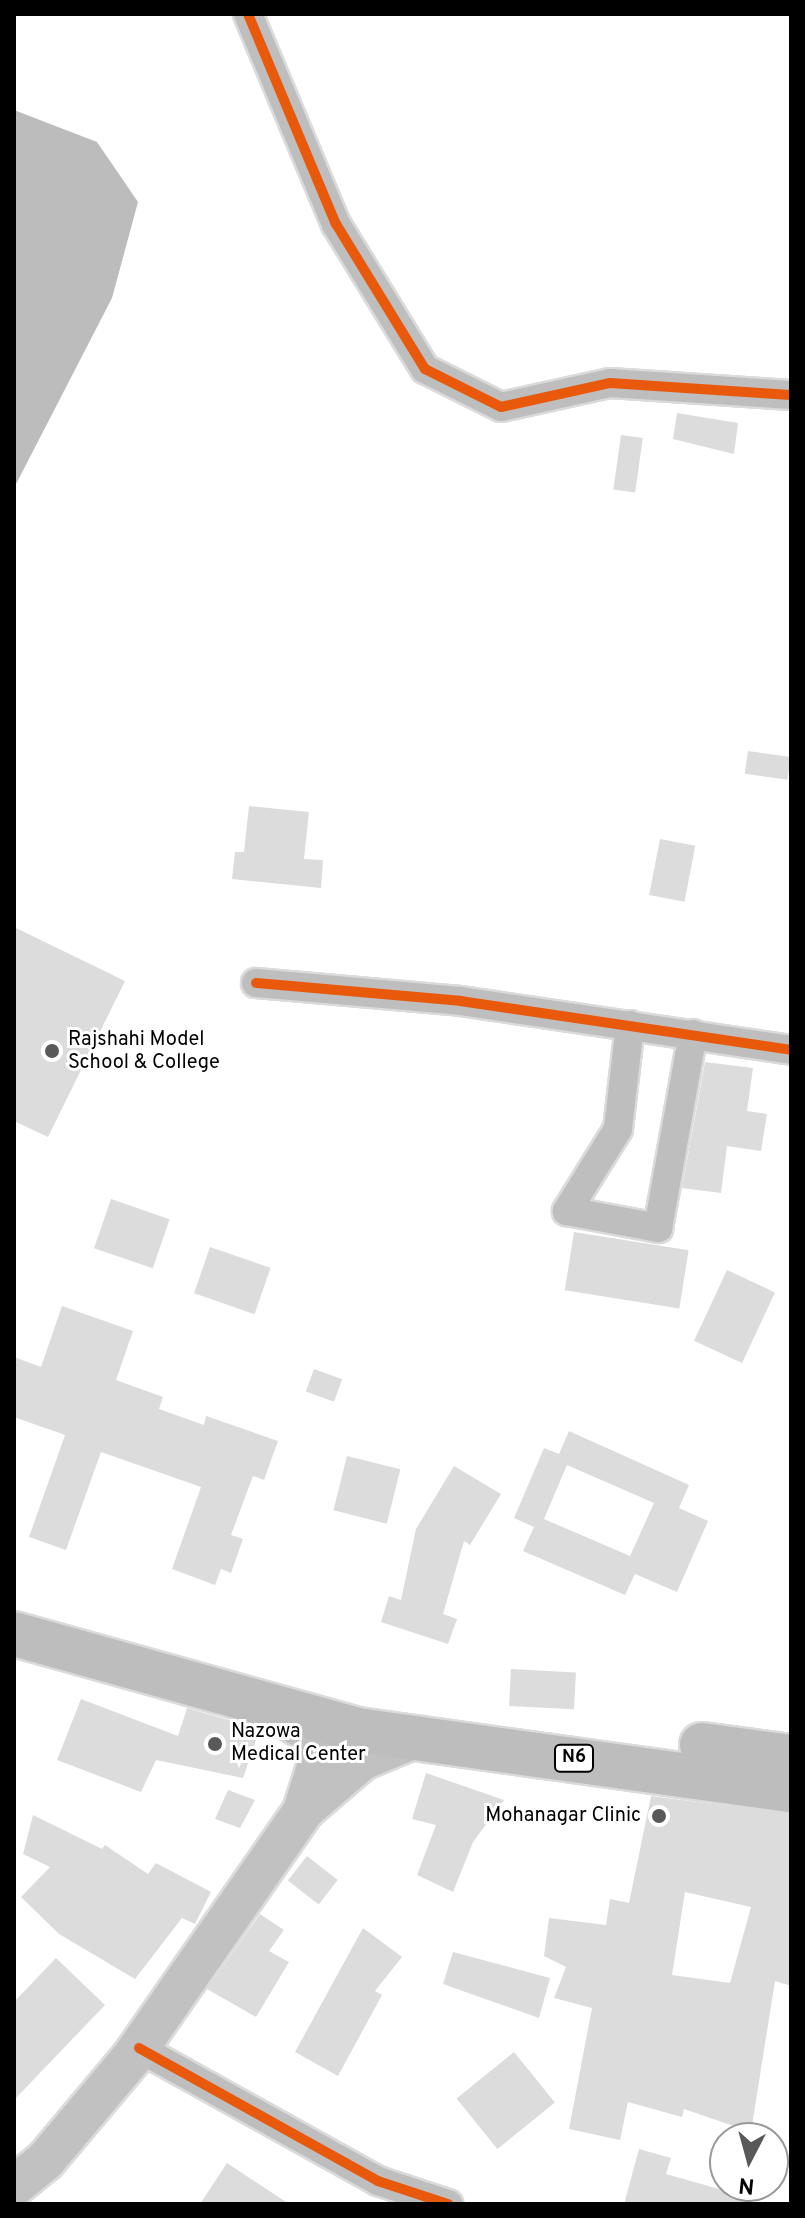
<!DOCTYPE html>
<style>
body{margin:0}
#map{position:relative;width:805px;height:2218px;overflow:hidden;background:#fff;font-family:Overpass,sans-serif}
div>[style]{position:absolute}
.water>*{inset:0;background:#bcbcbc}
.building>*{inset:0;background:#dcdcdc;transform-origin:0 0}
.roads{filter:drop-shadow(2px 0 #dbdbdb) drop-shadow(-2px 0 #dbdbdb) drop-shadow(0 2px #dbdbdb) drop-shadow(0 -2px #dbdbdb)}
.minor>*{height:28px;margin:-14px;padding:0 14px;transform-origin:14px;border-radius:14px;background:#bebebe}
.secondary>*{height:40px;margin:-20px;padding:0 20px;transform-origin:20px;border-radius:20px;background:#c1c1c1}
.trunk>*{height:44px;margin:-22px;padding:0 22px;transform-origin:22px;border-radius:22px;background:#bdbdbd}
.cycleway>*{height:10px;margin:-5px;padding:0 5px;transform-origin:5px;border-radius:5px;background:#e8590c}
.dots>*{width:22px;height:22px;translate:-50% -50%;box-sizing:border-box;border:4px solid #fff;border-radius:50%}
span{translate:-50% -50%;white-space:nowrap;text-align:center;line-height:1.15;-webkit-text-stroke:6px #fff;paint-order:stroke}
.shield-label span{padding:2px 6px;background:#fff;border:2px solid;border-radius:6px;-webkit-text-stroke-width:0}
.shield-label{font-size:18px;color:#000;font-weight:700}
.poi-label{font-size:20px;color:#000}
.left{translate:0 -50%;text-align:left}
.right{translate:-100% -50%;text-align:right}
.frame{position:absolute;inset:0;border:16px solid #000;pointer-events:none}
.north{position:absolute;left:709px;top:2122px;width:80px;height:80px;box-sizing:border-box;background:#fff;border:2px solid #999;border-radius:50%;rotate:186deg;font-size:22px;font-weight:700;line-height:32px;text-align:center;color:#000}
.north::after{content:'';display:block;margin:auto;width:28px;height:36px;background:#595959;clip-path:polygon(50% 0,100% 100%,50% 72%,0 100%)}
</style>
<div id="map">
<div class="water">
<div style="clip-path:polygon(14px 110px,97px 142px,138px 202px,112px 298px,14px 488px)"></div>
</div>
<div class="building">
<div style="clip-path:polygon(677px 413px,738px 423px,734px 454px,673px 439px)"></div>
<div style="left:621px;top:435px;width:22px;height:55px;rotate:8deg"></div>
<div style="left:748px;top:751px;width:43px;height:23px;rotate:8deg"></div>
<div style="clip-path:polygon(249px 806px,309px 812px,304px 859px,323px 860px,321px 888px,232px 879px,235px 852px,244px 852px)"></div>
<div style="left:660px;top:839px;width:36px;height:57px;rotate:11deg"></div>
<div style="clip-path:polygon(14px 927px,125px 981px,48px 1137px,14px 1121px)"></div>
<div style="clip-path:polygon(705px 1062px,753px 1068px,747px 1111px,767px 1114px,761px 1151px,727px 1146px,721px 1193px,682px 1188px)"></div>
<div style="left:111px;top:1199px;width:62px;height:52px;rotate:19deg"></div>
<div style="left:574px;top:1232px;width:116px;height:59px;rotate:9deg"></div>
<div style="left:210px;top:1247px;width:64px;height:49px;rotate:19deg"></div>
<div style="left:727px;top:1270px;width:53px;height:78px;rotate:25deg"></div>
<div style="clip-path:polygon(62px 1306px,133px 1331px,116px 1380px,163px 1397px,159px 1409px,204px 1425px,206px 1416px,278px 1441px,264px 1480px,253px 1476px,231px 1535px,243px 1539px,231px 1573px,221px 1569px,215px 1585px,172px 1569px,201px 1487px,101px 1452px,66px 1550px,29px 1537px,65px 1435px,14px 1417px,14px 1357px,41px 1367px)"></div>
<div style="left:314px;top:1369px;width:30px;height:24px;rotate:20deg"></div>
<div style="clip-path:polygon(evenodd,569px 1431px,689px 1485px,679px 1508px,708px 1521px,677px 1592px,635px 1574px,625px 1595px,523px 1551px,534px 1527px,514px 1518px,544px 1448px,559px 1454px,569px 1431px,567px 1465px,654px 1503px,630px 1556px,544px 1519px,567px 1465px)"></div>
<div style="left:347px;top:1456px;width:55px;height:56px;rotate:14deg"></div>
<div style="clip-path:polygon(454px 1466px,501px 1494px,470px 1545px,464px 1541px,443px 1614px,457px 1619px,448px 1644px,381px 1622px,389px 1596px,401px 1600px,416px 1529px)"></div>
<div style="left:511px;top:1669px;width:65px;height:37px;rotate:3deg"></div>
<div style="clip-path:polygon(81px 1699px,178px 1736px,187px 1708px,260px 1729px,243px 1778px,156px 1760px,141px 1792px,57px 1760px)"></div>
<div style="clip-path:polygon(426px 1773px,504px 1800px,473px 1842px,453px 1892px,417px 1875px,436px 1825px,412px 1819px)"></div>
<div style="clip-path:polygon(228px 1790px,255px 1800px,240px 1828px,215px 1819px)"></div>
<div style="clip-path:polygon(evenodd,651px 1796px,791px 1814px,791px 1986px,775px 1981px,751px 2132px,684px 2109px,682px 2117px,628px 2102px,620px 2140px,569px 2129px,592px 2008px,554px 1998px,566px 1967px,544px 1956px,549px 1918px,606px 1925px,610px 1899px,629px 1903px,651px 1796px,685px 1892px,751px 1907px,730px 1983px,672px 1975px,685px 1892px)"></div>
<div style="clip-path:polygon(33px 1815px,102px 1849px,105px 1845px,148px 1874px,156px 1863px,211px 1892px,195px 1924px,182px 1918px,135px 1979px,59px 1934px,21px 1897px,50px 1867px,23px 1854px)"></div>
<div style="left:307px;top:1856px;width:39px;height:31px;rotate:38deg"></div>
<div style="clip-path:polygon(260px 1914px,284px 1930px,269px 1951px,289px 1962px,256px 2017px,207px 1989px)"></div>
<div style="clip-path:polygon(363px 1928px,402px 1957px,375px 1991px,382px 1995px,338px 2076px,295px 2052px)"></div>
<div style="clip-path:polygon(453px 1952px,550px 1978px,539px 2018px,443px 1984px)"></div>
<div style="clip-path:polygon(56px 1958px,105px 2005px,14px 2100px,14px 2002px)"></div>
<div style="left:514px;top:2052px;width:65px;height:74px;rotate:51deg"></div>
<div style="clip-path:polygon(639px 2149px,671px 2158px,666px 2174px,751px 2198px,750px 2204px,624px 2204px)"></div>
<div style="clip-path:polygon(227px 2163px,289px 2204px,200px 2204px)"></div>
</div>
<div class="roads">
<div class="minor">
<div style="left:248px;top:14px;width:228px;rotate:67.3deg"></div>
<div style="left:336px;top:224px;width:170px;rotate:58.5deg"></div>
<div style="left:425px;top:369px;width:85px;rotate:26.6deg"></div>
<div style="left:501px;top:407px;width:112px;rotate:-12.4deg"></div>
<div style="left:610px;top:383px;width:181px;rotate:3.8deg"></div>
<div style="left:256px;top:983px;width:205px;rotate:5deg"></div>
<div style="left:460px;top:1001px;width:335px;rotate:8.4deg"></div>
<div style="left:630px;top:1025px;width:105px;rotate:96.6deg"></div>
<div style="left:618px;top:1129px;width:97px;rotate:121.9deg"></div>
<div style="left:567px;top:1211px;width:93px;rotate:10.6deg"></div>
<div style="left:658px;top:1228px;width:197px;rotate:-79.8deg"></div>
<div style="left:139px;top:2048px;width:274px;rotate:29.1deg"></div>
<div style="left:378px;top:2181px;width:74px;rotate:18.2deg"></div>
</div>
<div class="secondary">
<div style="left:306px;top:1808px;width:74px;rotate:-40.6deg"></div>
<div style="left:362px;top:1760px;width:56px;rotate:-22.9deg"></div>
<div style="left:14px;top:2186px;width:40px;rotate:-39deg"></div>
<div style="left:45px;top:2161px;width:137px;rotate:-50deg"></div>
<div style="left:133px;top:2056px;width:298px;rotate:-55.2deg"></div>
<div style="left:303px;top:1811px;width:63px;rotate:-72.4deg"></div>
<div style="left:322px;top:1751px;width:23px;rotate:-124deg"></div>
<div style="left:309px;top:1732px;width:37px;rotate:-149deg"></div>
</div>
<div class="trunk">
<div style="left:14px;top:1634px;width:356px;rotate:15.6deg"></div>
<div style="left:357px;top:1730px;width:438px;rotate:7.9deg"></div>
<div style="left:702px;top:1745px;width:90px;rotate:7.7deg"></div>
</div>
</div>
<div class="cycleway">
<div style="left:248px;top:14px;width:228px;rotate:67.3deg"></div>
<div style="left:336px;top:224px;width:170px;rotate:58.5deg"></div>
<div style="left:425px;top:369px;width:85px;rotate:26.6deg"></div>
<div style="left:501px;top:407px;width:112px;rotate:-12.4deg"></div>
<div style="left:610px;top:383px;width:181px;rotate:3.8deg"></div>
<div style="left:256px;top:983px;width:205px;rotate:5deg"></div>
<div style="left:460px;top:1001px;width:335px;rotate:8.4deg"></div>
<div style="left:139px;top:2048px;width:274px;rotate:29.1deg"></div>
<div style="left:378px;top:2181px;width:74px;rotate:18.2deg"></div>
</div>
<div class="dots">
<div style="left:52px;top:1051px;background:#595959"></div>
<div style="left:215px;top:1744px;background:#595959"></div>
<div style="left:659px;top:1816px;background:#595959"></div>
</div>
<div class="shield-label">
<span style="left:574px;top:1758px">N6</span>
</div>
<div class="poi-label">
<span class="left" style="left:68px;top:1052px">Rajshahi Model<br>School &amp; College</span>
<span class="left" style="left:231px;top:1744px">Nazowa<br>Medical Center</span>
<span class="right" style="left:641px;top:1816px">Mohanagar Clinic</span>
</div>
<div class="frame"></div>
<div class="north">N</div>
</div>
